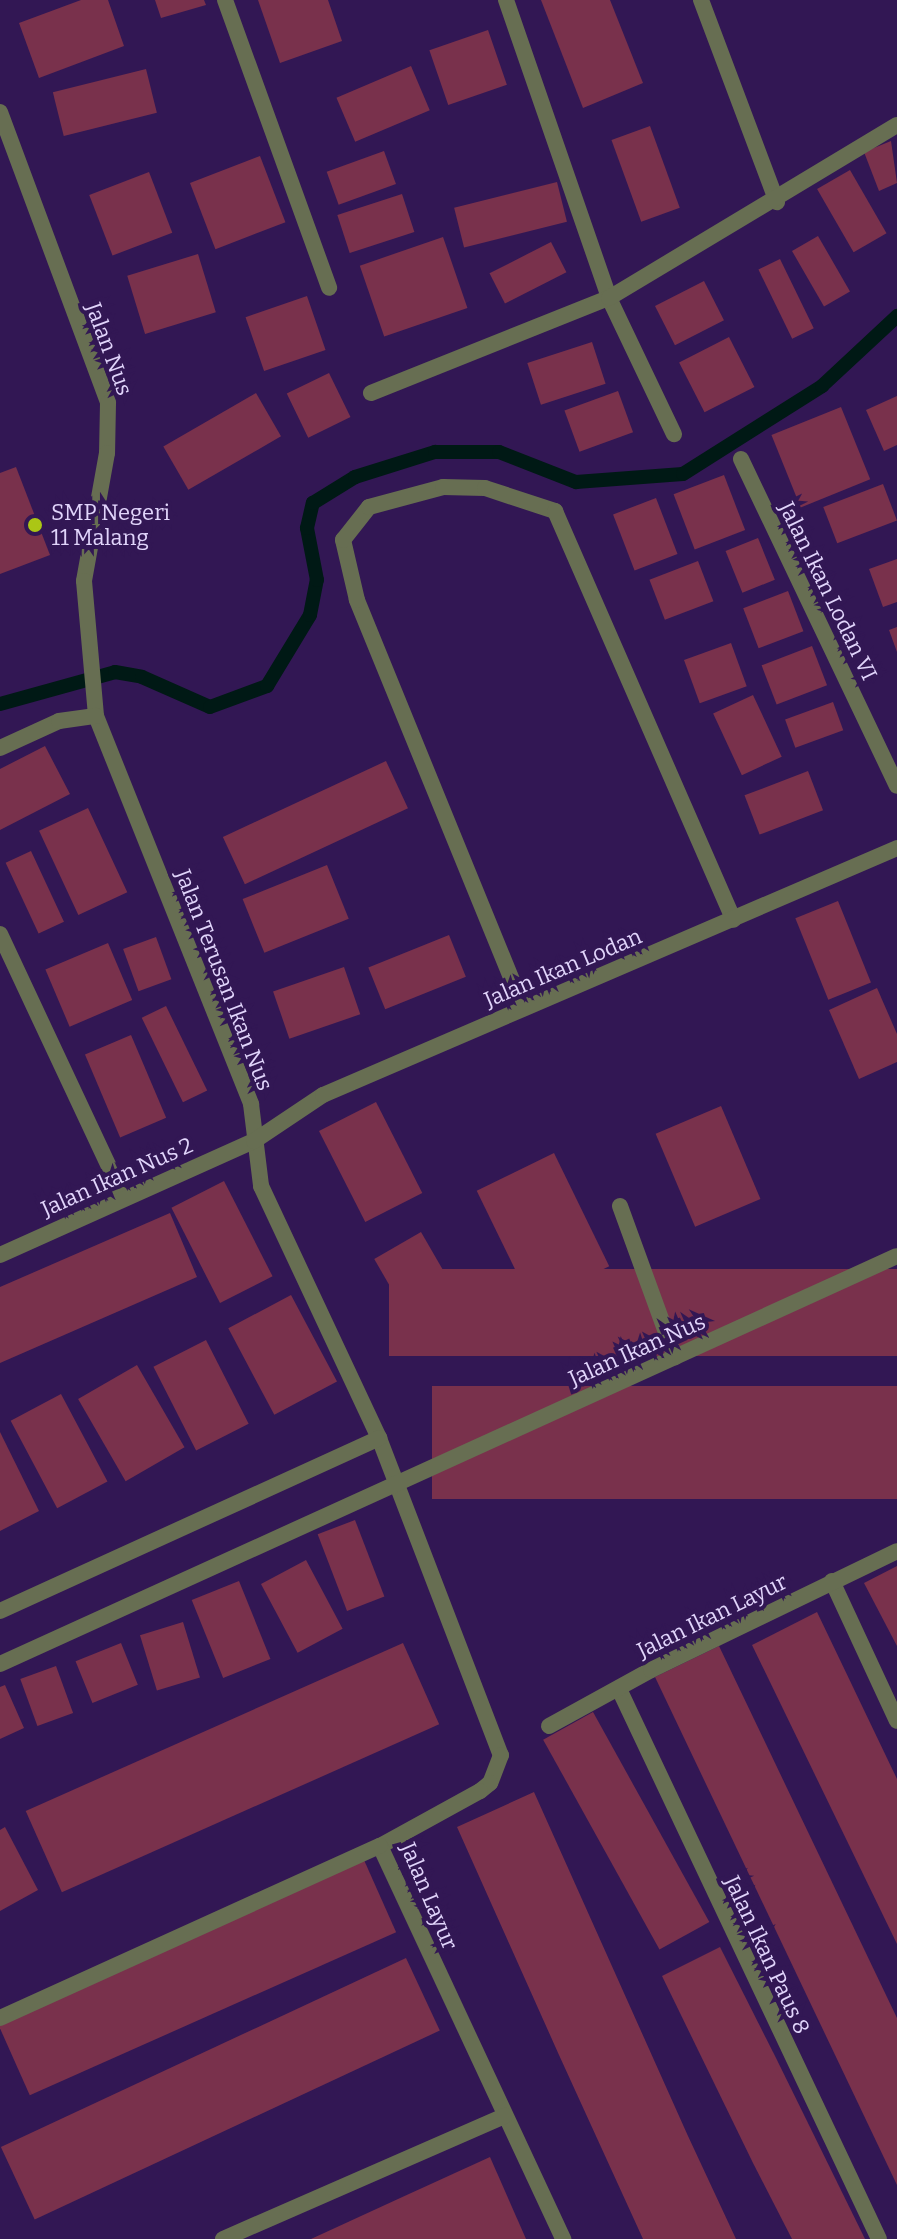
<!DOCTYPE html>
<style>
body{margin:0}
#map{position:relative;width:897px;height:2239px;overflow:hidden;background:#321754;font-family:Bitter,serif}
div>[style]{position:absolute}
.stream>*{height:14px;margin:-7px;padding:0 7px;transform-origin:7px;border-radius:7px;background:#001915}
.building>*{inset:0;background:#79314c;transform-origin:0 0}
.minor>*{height:16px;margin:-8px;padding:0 8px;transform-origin:8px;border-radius:8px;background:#676e52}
.dots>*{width:22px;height:22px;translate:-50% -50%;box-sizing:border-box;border:4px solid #321754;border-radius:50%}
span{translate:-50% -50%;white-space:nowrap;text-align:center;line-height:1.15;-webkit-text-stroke:8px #321754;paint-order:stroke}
.street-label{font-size:22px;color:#e1d5fb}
.poi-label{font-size:22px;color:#e1d5fb}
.left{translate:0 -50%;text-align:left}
</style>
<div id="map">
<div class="stream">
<div style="left:0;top:704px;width:119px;rotate:-15.5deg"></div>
<div style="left:115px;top:672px;width:27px;rotate:10deg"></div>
<div style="left:142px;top:677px;width:74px;rotate:23.8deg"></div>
<div style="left:210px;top:707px;width:61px;rotate:-20.2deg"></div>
<div style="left:267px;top:686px;width:83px;rotate:-58.8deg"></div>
<div style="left:310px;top:615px;width:36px;rotate:-79deg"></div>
<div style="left:317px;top:580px;width:53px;rotate:-100.9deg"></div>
<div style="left:307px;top:528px;width:26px;rotate:-77deg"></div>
<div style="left:313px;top:503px;width:49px;rotate:-31.8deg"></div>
<div style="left:355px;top:477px;width:84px;rotate:-17.4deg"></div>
<div style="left:435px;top:452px;width:64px"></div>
<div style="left:499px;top:452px;width:83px;rotate:21.3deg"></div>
<div style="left:576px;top:482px;width:107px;rotate:-4.3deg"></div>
<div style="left:683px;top:474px;width:165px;rotate:-32.3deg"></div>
<div style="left:822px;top:386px;width:103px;rotate:-43deg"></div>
</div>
<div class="building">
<div style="clip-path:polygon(81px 0,108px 0,124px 46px,39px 78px,19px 23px)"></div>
<div style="clip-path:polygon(155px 0,204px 0,206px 5px,161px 18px)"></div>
<div style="clip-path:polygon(258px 0,328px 0,342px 41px,280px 63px)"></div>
<div style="clip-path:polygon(541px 0,610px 0,643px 83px,583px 108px)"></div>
<div style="left:488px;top:30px;width:58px;height:62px;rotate:71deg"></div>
<div style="left:411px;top:66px;width:48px;height:81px;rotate:67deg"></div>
<div style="left:146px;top:69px;width:45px;height:96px;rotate:76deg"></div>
<div style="left:650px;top:126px;width:87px;height:41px;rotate:70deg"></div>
<div style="clip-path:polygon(891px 141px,897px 183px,879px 191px,864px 152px)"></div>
<div style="left:384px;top:151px;width:35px;height:61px;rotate:70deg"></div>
<div style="left:260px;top:156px;width:71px;height:75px;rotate:69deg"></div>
<div style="left:850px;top:170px;width:73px;height:38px;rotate:60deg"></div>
<div style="left:149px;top:172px;width:65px;height:64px;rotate:69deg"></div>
<div style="left:557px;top:182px;width:41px;height:106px;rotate:76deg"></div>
<div style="left:402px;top:194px;width:40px;height:68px;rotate:72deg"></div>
<div style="left:818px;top:236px;width:64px;height:30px;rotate:60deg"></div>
<div style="left:443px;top:237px;width:75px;height:88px;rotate:71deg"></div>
<div style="left:551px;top:242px;width:34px;height:69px;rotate:63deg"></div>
<div style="left:198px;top:254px;width:61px;height:74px;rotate:73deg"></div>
<div style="left:780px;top:259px;width:77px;height:24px;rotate:64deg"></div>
<div style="left:704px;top:281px;width:44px;height:55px;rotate:63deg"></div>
<div style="left:307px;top:296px;width:57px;height:65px;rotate:71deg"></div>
<div style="left:729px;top:337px;width:56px;height:56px;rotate:63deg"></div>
<div style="left:592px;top:342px;width:44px;height:68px;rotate:72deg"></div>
<div style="left:329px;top:373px;width:49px;height:47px;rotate:64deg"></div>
<div style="left:618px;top:391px;width:44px;height:57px;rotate:70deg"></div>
<div style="left:256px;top:393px;width:50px;height:107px;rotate:60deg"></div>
<div style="clip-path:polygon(897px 396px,897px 445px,884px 451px,866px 410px)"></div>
<div style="left:841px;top:407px;width:78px;height:75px;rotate:68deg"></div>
<div style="clip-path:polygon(16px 467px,50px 555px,0 574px,0 473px)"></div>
<div style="left:724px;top:475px;width:59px;height:54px;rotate:69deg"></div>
<div style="left:883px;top:484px;width:39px;height:64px;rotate:69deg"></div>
<div style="left:656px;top:498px;width:60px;height:46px;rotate:69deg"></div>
<div style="left:758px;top:538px;width:45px;height:35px;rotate:68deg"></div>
<div style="clip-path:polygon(897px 559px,897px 602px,883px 607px,869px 569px)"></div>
<div style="left:698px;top:561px;width:43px;height:52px;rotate:69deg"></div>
<div style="left:788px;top:591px;width:43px;height:48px;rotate:69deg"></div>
<div style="clip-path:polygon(897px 627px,897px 652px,889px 630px)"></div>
<div style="left:731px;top:643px;width:46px;height:50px;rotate:70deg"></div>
<div style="left:812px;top:646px;width:42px;height:54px;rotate:69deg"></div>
<div style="left:753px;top:695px;width:68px;height:44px;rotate:65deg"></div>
<div style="left:833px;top:702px;width:30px;height:51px;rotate:70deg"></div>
<div style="clip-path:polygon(45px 746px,70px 794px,0 830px,0 769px)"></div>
<div style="left:386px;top:761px;width:52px;height:180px;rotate:65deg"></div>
<div style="left:808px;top:771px;width:42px;height:68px;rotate:69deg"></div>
<div style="left:88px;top:808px;width:93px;height:54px;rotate:65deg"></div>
<div style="left:31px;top:851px;width:78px;height:28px;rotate:65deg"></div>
<div style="left:327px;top:865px;width:58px;height:91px;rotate:68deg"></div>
<div style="left:838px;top:901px;width:88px;height:46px;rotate:68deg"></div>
<div style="left:449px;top:935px;width:45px;height:87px;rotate:68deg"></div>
<div style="left:156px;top:937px;width:45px;height:35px;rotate:70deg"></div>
<div style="left:108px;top:943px;width:62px;height:68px;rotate:67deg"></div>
<div style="left:344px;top:967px;width:50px;height:75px;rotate:71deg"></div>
<div style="clip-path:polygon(877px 988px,897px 1034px,897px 1062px,859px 1079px,829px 1010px)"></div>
<div style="left:166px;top:1006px;width:94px;height:27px;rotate:64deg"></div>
<div style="left:131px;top:1035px;width:90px;height:50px;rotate:67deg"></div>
<div style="left:376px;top:1102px;width:102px;height:64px;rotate:63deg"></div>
<div style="left:721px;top:1106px;width:101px;height:71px;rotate:67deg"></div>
<div style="left:554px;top:1153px;width:126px;height:86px;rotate:64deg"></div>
<div style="left:224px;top:1181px;width:107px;height:59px;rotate:63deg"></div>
<div style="clip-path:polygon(170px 1213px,197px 1277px,0 1363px,0 1287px)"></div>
<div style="left:421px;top:1232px;width:98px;height:54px;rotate:60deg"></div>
<div style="left:897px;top:1269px;width:87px;height:508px;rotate:90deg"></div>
<div style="left:291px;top:1295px;width:98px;height:71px;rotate:62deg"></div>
<div style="left:206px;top:1340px;width:94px;height:59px;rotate:63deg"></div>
<div style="left:137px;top:1365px;width:95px;height:68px;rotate:60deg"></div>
<div style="left:897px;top:1386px;width:113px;height:465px;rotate:90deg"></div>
<div style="left:61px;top:1394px;width:99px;height:57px;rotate:62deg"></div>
<div style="clip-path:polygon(0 1432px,39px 1511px,0 1531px)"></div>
<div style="left:355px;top:1520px;width:82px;height:40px;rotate:69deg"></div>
<div style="left:306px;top:1560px;width:78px;height:51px;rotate:62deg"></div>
<div style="clip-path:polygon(897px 1566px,897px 1646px,864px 1583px)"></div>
<div style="left:239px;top:1581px;width:84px;height:51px;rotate:68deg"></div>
<div style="clip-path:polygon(817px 1612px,897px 1779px,897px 1944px,752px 1645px)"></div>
<div style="left:183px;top:1622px;width:58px;height:45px;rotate:73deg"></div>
<div style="left:121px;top:1643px;width:45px;height:49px;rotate:68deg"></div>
<div style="left:403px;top:1643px;width:89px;height:413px;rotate:66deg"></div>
<div style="clip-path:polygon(719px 1646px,897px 2018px,897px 2185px,655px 1677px)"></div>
<div style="left:56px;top:1666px;width:50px;height:38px;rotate:70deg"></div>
<div style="clip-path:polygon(5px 1685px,24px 1728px,0 1739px,0 1687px)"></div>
<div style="left:593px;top:1712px;width:240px;height:57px;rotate:61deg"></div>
<div style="clip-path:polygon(534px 1792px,688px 2136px,736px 2239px,643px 2239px,559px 2055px,457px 1827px)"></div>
<div style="clip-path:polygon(5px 1827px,38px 1890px,0 1911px,0 1830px)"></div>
<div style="left:364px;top:1860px;width:79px;height:401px;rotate:66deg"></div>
<div style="clip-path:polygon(720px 1947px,776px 2058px,865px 2239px,792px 2239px,753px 2163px,662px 1976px)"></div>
<div style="left:406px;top:1958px;width:80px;height:447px;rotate:65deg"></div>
<div style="clip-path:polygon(490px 2157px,526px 2239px,311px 2239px,398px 2199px)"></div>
</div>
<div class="minor">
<div style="left:225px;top:0;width:306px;rotate:70.1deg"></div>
<div style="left:506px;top:0;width:315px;rotate:70.9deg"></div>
<div style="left:609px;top:298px;width:151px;rotate:64.5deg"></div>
<div style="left:701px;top:0;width:216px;rotate:69.4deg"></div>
<div style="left:0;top:112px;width:310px;rotate:69.6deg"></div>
<div style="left:108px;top:403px;width:50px;rotate:91.1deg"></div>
<div style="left:107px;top:453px;width:130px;rotate:100.2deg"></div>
<div style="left:84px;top:581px;width:136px;rotate:84.9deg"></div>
<div style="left:96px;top:716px;width:418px;rotate:68.2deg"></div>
<div style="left:251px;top:1104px;width:83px;rotate:83deg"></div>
<div style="left:261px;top:1186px;width:278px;rotate:64.9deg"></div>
<div style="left:379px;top:1438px;width:340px;rotate:69deg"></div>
<div style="left:501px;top:1755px;width:30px;rotate:111deg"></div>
<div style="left:490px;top:1783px;width:13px;rotate:141deg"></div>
<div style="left:480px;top:1791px;width:114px;rotate:151.2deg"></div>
<div style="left:380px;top:1846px;width:434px;rotate:65deg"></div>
<div style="left:371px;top:393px;width:256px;rotate:-21.8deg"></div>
<div style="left:609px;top:298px;width:336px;rotate:-31deg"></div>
<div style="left:741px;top:459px;width:362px;rotate:64.5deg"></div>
<div style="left:0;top:748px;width:65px;rotate:-24.6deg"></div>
<div style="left:59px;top:721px;width:37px;rotate:-8deg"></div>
<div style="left:0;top:934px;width:289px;rotate:64.9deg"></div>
<div style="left:523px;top:1007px;width:440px;rotate:-112.2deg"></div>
<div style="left:357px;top:600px;width:62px;rotate:-103.1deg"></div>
<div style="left:343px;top:540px;width:42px;rotate:-51.8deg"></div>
<div style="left:369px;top:507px;width:77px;rotate:-15.1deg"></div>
<div style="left:443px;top:487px;width:42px;rotate:1.4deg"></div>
<div style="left:485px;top:488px;width:74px;rotate:18.2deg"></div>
<div style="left:555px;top:511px;width:446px;rotate:66.4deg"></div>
<div style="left:620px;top:1206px;width:161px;rotate:70deg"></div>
<div style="left:0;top:1255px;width:278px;rotate:-24.2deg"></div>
<div style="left:254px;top:1141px;width:83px;rotate:-33.7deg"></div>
<div style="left:323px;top:1095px;width:625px;rotate:-23.28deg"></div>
<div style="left:832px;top:1581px;width:154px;rotate:65.1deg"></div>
<div style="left:0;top:1611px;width:417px;rotate:-24.5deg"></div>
<div style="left:0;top:1664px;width:985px;rotate:-24.46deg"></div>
<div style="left:619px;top:1689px;width:608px;rotate:64.7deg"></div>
<div style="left:549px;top:1726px;width:116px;rotate:-28.8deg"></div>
<div style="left:651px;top:1670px;width:273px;rotate:-25.8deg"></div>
<div style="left:0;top:2018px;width:417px;rotate:-24.4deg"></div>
<div style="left:223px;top:2239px;width:308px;rotate:-23.6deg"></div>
</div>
<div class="dots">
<div style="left:35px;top:525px;background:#abc615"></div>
</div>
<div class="street-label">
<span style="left:109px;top:349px;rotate:70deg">Jalan Nus</span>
<span style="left:828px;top:591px;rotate:64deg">Jalan Ikan Lodan VI</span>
<span style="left:563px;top:968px;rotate:-23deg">Jalan Ikan Lodan</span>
<span style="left:224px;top:980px;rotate:69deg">Jalan Terusan Ikan Nus</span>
<span style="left:117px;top:1177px;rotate:-24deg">Jalan Ikan Nus 2</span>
<span style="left:637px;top:1350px;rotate:-24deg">Jalan Ikan Nus</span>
<span style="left:712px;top:1616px;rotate:-26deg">Jalan Ikan Layur</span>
<span style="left:429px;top:1896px;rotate:67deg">Jalan Layur</span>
<span style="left:767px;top:1955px;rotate:65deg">Jalan Ikan Paus 8</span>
</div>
<div class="poi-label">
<span class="left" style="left:51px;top:525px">SMP Negeri<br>11 Malang</span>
</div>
</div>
